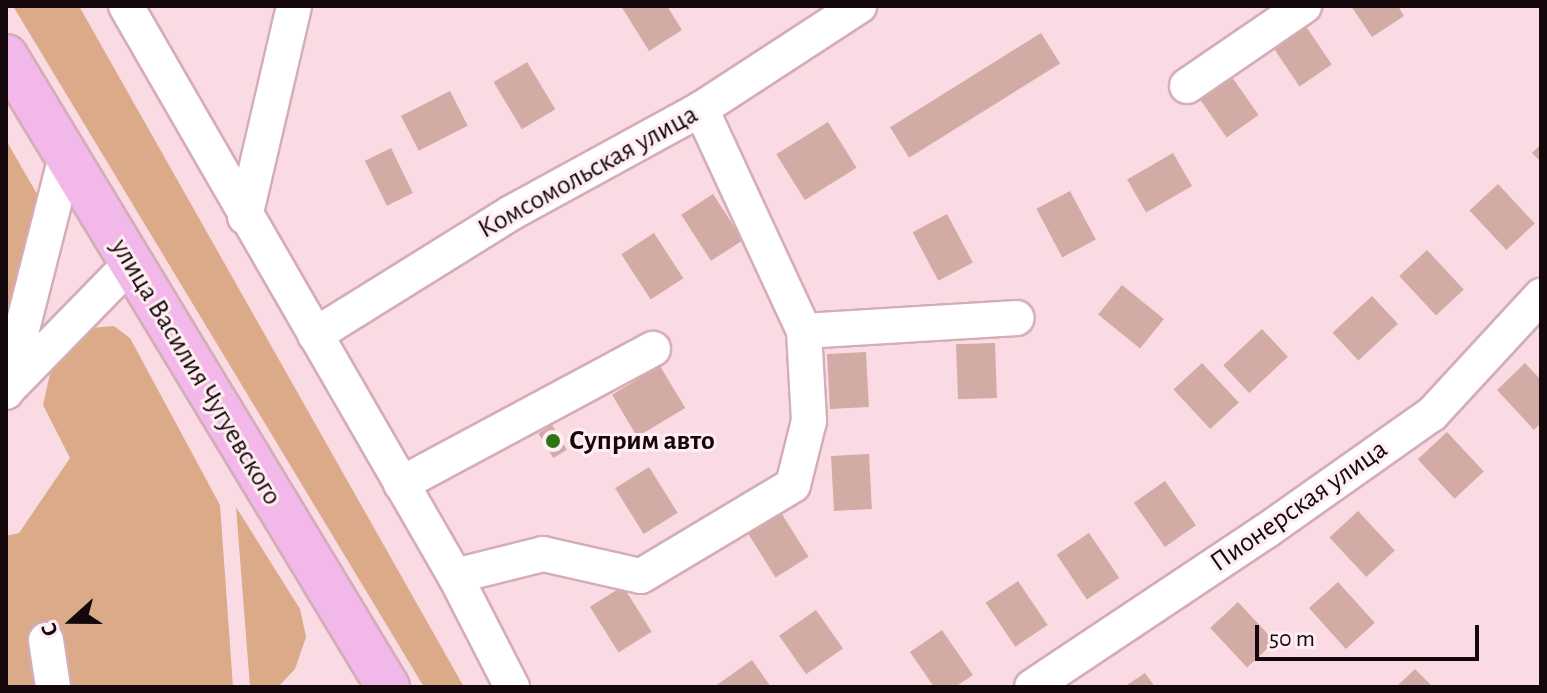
<!DOCTYPE html>
<meta charset="utf-8">
<style>
body{margin:0}
#map{position:relative;width:1547px;height:693px;overflow:hidden;background:#fbdbe3;font-family:"Alegreya Sans",sans-serif}
div>[style]{position:absolute}
.green>*{inset:0;background:#daaa89}
.building>*{inset:0;background:#d2aba5;transform-origin:0 0}
.roads{filter:drop-shadow(2px 0 #d4adb7) drop-shadow(-2px 0 #d4adb7) drop-shadow(0 2px #d4adb7) drop-shadow(0 -2px #d4adb7)}
.minor>*{height:34px;margin:-17px;padding:0 17px;transform-origin:17px;border-radius:17px;background:#fff}
.major>*{height:42px;margin:-21px;padding:0 21px;transform-origin:21px;border-radius:21px;background:#f2b8e9}
.dots>*{width:22px;height:22px;translate:-50% -50%;box-sizing:border-box;border:4px solid #feedf1;border-radius:50%}
span{translate:-50% -50%;white-space:nowrap;text-align:center;line-height:1.15;-webkit-text-stroke:6px #feedf1;paint-order:stroke}
.street-label{font-size:28px;color:#15080c}
.poi-label{font-size:28px;color:#15080c;font-weight:700}
.left{translate:0 -50%;text-align:left}
.frame{position:absolute;inset:0;border:8px solid #15080c;pointer-events:none}
.north{position:absolute;left:32px;top:581px;width:80px;height:80px;-webkit-text-stroke:6px #feedf1;paint-order:stroke;rotate:249deg;font-size:22px;font-weight:700;line-height:32px;text-align:center;color:#15080c}
.north::after{content:'';display:block;margin:auto;width:28px;height:36px;background:#15080c;clip-path:polygon(50% 0,100% 100%,50% 72%,0 100%)}
.scale{position:absolute;left:1255px;top:625px;width:224px;height:36px;box-sizing:border-box;border:4px solid #15080c;border-top:0;padding-left:10px;font-size:24px;line-height:28px;white-space:nowrap;color:#15080c;-webkit-text-stroke:6px #feedf1;paint-order:stroke}
</style>
<div id="map">
<div class="green">
<div style="clip-path:polygon(13px 6px,79px 6px,464px 687px,424px 687px)"></div>
<div style="clip-path:polygon(6px 140px,37px 194px,41px 219px,17px 318px,6px 322px)"></div>
<div style="clip-path:polygon(114px 326px,130px 338px,220px 505px,233px 687px,6px 687px,6px 536px,19px 533px,70px 458px,43px 405px,50px 374px,90px 328px)"></div>
<div style="clip-path:polygon(236px 507px,300px 609px,306px 637px,295px 669px,278px 687px,250px 687px)"></div>
</div>
<div class="building">
<div style="clip-path:polygon(621px 6px,667px 6px,682px 30px,649px 51px)"></div>
<div style="clip-path:polygon(1351px 6px,1398px 6px,1404px 16px,1372px 37px)"></div>
<div style="left:1301px;top:19px;width:55px;height:39px;rotate:56deg"></div>
<div style="left:1041px;top:33px;width:36px;height:178px;rotate:58deg"></div>
<div style="left:527px;top:62px;width:55px;height:39px;rotate:59deg"></div>
<div style="left:1227px;top:70px;width:55px;height:39px;rotate:55deg"></div>
<div style="left:450px;top:91px;width:39px;height:55px;rotate:63deg"></div>
<div style="left:828px;top:122px;width:54px;height:61px;rotate:58deg"></div>
<div style="clip-path:polygon(1541px 144px,1541px 162px,1532px 153px)"></div>
<div style="left:391px;top:148px;width:50px;height:29px;rotate:64deg"></div>
<div style="left:1173px;top:153px;width:38px;height:53px;rotate:60deg"></div>
<div style="left:1498px;top:184px;width:54px;height:39px;rotate:47deg"></div>
<div style="left:1070px;top:191px;width:55px;height:38px;rotate:62deg"></div>
<div style="left:713px;top:194px;width:55px;height:38px;rotate:57deg"></div>
<div style="left:947px;top:214px;width:55px;height:39px;rotate:62deg"></div>
<div style="left:654px;top:233px;width:54px;height:39px;rotate:57deg"></div>
<div style="left:1427px;top:250px;width:54px;height:38px;rotate:47deg"></div>
<div style="left:1122px;top:285px;width:54px;height:38px;rotate:39deg"></div>
<div style="left:1372px;top:296px;width:38px;height:54px;rotate:47deg"></div>
<div style="left:1262px;top:329px;width:38px;height:53px;rotate:47deg"></div>
<div style="left:995px;top:343px;width:55px;height:39px;rotate:88deg"></div>
<div style="left:866px;top:352px;width:55px;height:39px;rotate:87deg"></div>
<div style="left:1202px;top:363px;width:54px;height:39px;rotate:47deg"></div>
<div style="clip-path:polygon(1525px 363px,1541px 380px,1541px 423px,1534px 430px,1497px 390px)"></div>
<div style="left:660px;top:366px;width:49px;height:56px;rotate:59deg"></div>
<div style="left:552px;top:425px;width:29px;height:16px;rotate:59deg"></div>
<div style="left:1447px;top:432px;width:54px;height:40px;rotate:47deg"></div>
<div style="left:869px;top:454px;width:55px;height:38px;rotate:87deg"></div>
<div style="left:649px;top:467px;width:54px;height:40px;rotate:58deg"></div>
<div style="left:1165px;top:481px;width:54px;height:38px;rotate:55deg"></div>
<div style="left:780px;top:511px;width:54px;height:39px;rotate:58deg"></div>
<div style="left:1358px;top:511px;width:54px;height:39px;rotate:47deg"></div>
<div style="left:1089px;top:533px;width:54px;height:39px;rotate:56deg"></div>
<div style="left:1018px;top:581px;width:53px;height:39px;rotate:56deg"></div>
<div style="left:1338px;top:582px;width:55px;height:39px;rotate:48deg"></div>
<div style="left:623px;top:586px;width:54px;height:39px;rotate:58deg"></div>
<div style="left:1238px;top:602px;width:54px;height:38px;rotate:47deg"></div>
<div style="left:816px;top:610px;width:47px;height:45px;rotate:55deg"></div>
<div style="clip-path:polygon(942px 630px,973px 675px,955px 687px,934px 687px,910px 652px)"></div>
<div style="clip-path:polygon(752px 660px,771px 687px,714px 687px)"></div>
<div style="clip-path:polygon(1415px 669px,1433px 687px,1396px 687px)"></div>
<div style="clip-path:polygon(1145px 673px,1155px 687px,1124px 687px)"></div>
</div>
<div class="roads">
<div class="minor">
<div style="left:126px;top:6px;width:658px;rotate:60.01deg"></div>
<div style="left:455px;top:576px;width:125px;rotate:62.8deg"></div>
<div style="left:1187px;top:86px;width:142px;rotate:-34.4deg"></div>
<div style="left:701px;top:109px;width:245px;rotate:65.1deg"></div>
<div style="left:245px;top:217px;width:217px;rotate:-76.9deg"></div>
<div style="left:315px;top:335px;width:231px;rotate:-31.9deg"></div>
<div style="left:511px;top:213px;width:217px;rotate:-28.7deg"></div>
<div style="left:701px;top:109px;width:189px;rotate:-33.1deg"></div>
<div style="left:7px;top:390px;width:176px;rotate:-45.7deg"></div>
<div style="left:6px;top:392px;width:244px;rotate:-75.7deg"></div>
<div style="left:401px;top:484px;width:286px;rotate:-28.2deg"></div>
<div style="left:455px;top:576px;width:91px;rotate:-14deg"></div>
<div style="left:543px;top:554px;width:100px;rotate:12.7deg"></div>
<div style="left:641px;top:576px;width:177px;rotate:-30.9deg"></div>
<div style="left:793px;top:485px;width:66px;rotate:-76deg"></div>
<div style="left:809px;top:421px;width:90px;rotate:-93.2deg"></div>
<div style="left:804px;top:331px;width:213px;rotate:-3.5deg"></div>
<div style="left:46px;top:640px;width:48px;rotate:81.5deg"></div>
<div style="left:1032px;top:687px;width:281px;rotate:-33.7deg"></div>
<div style="left:1266px;top:531px;width:203px;rotate:-35.2deg"></div>
<div style="left:1432px;top:414px;width:161px;rotate:-47.3deg"></div>
</div>
<div class="major">
<div style="left:6px;top:56px;width:738px;rotate:58.81deg"></div>
</div>
</div>
<div class="dots">
<div style="left:553px;top:441px;background:#2d7518"></div>
</div>
<div class="street-label">
<span style="left:588px;top:172px;rotate:-29deg">Комсомольская улица</span>
<span style="left:196px;top:372px;rotate:59deg">улица Василия Чугуевского</span>
<span style="left:1299px;top:506px;rotate:-35deg">Пионерская улица</span>
</div>
<div class="poi-label">
<span class="left" style="left:569px;top:441px">Суприм авто</span>
</div>
<div class="frame"></div>
<div class="north">С</div>
<div class="scale">50 m</div>
</div>
